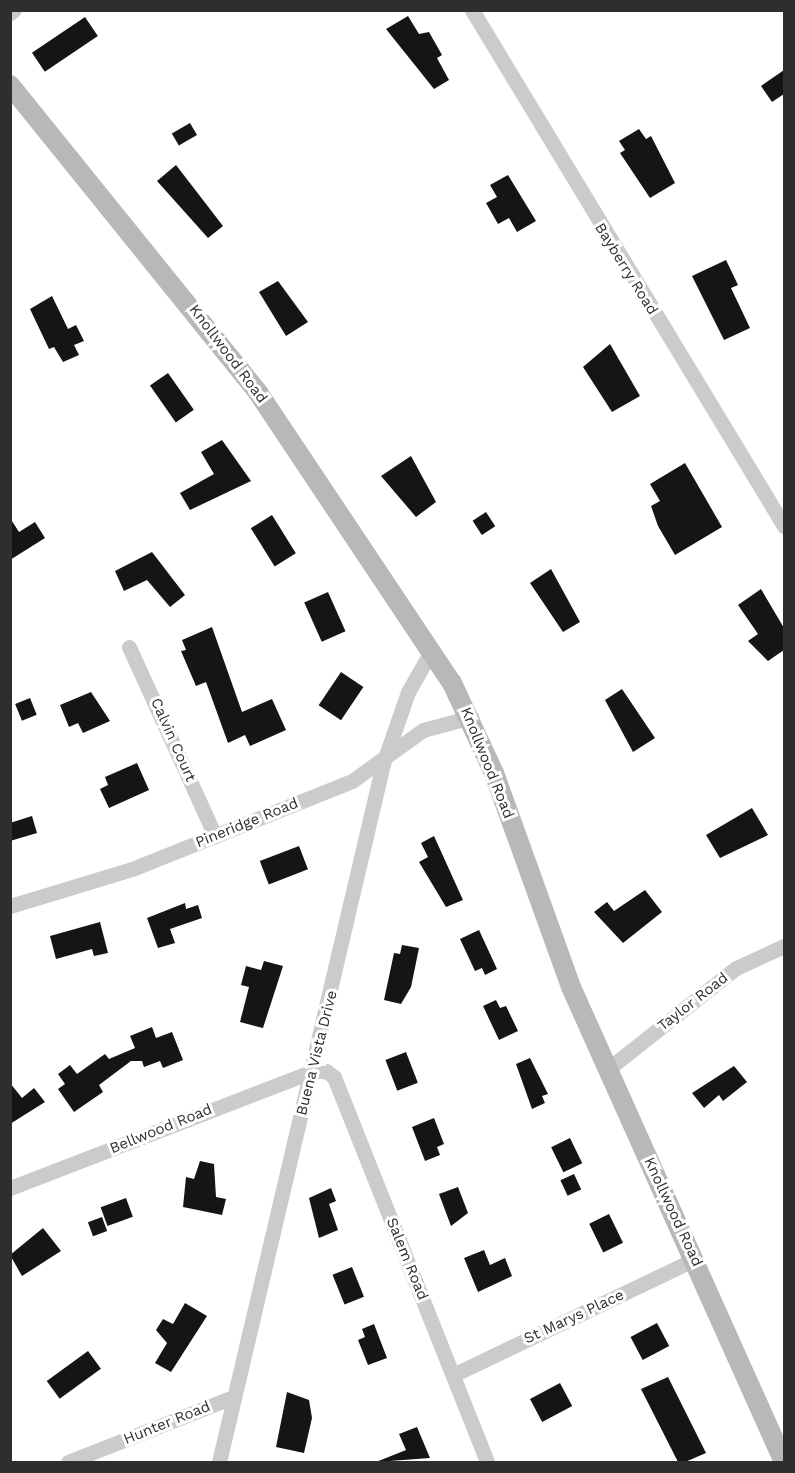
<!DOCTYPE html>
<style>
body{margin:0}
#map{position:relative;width:795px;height:1473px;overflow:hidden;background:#fff;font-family:"Work Sans",sans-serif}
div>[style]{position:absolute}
.building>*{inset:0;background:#151515;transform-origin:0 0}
.street>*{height:15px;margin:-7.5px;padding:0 7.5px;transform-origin:7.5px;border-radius:7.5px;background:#cbcbcb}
.secondary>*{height:20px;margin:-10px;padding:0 10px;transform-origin:10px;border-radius:10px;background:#b8b8b8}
span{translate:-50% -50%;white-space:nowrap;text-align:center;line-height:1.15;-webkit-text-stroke:6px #fff;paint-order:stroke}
.street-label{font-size:15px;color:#2e2e2e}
.frame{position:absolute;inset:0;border:12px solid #2e2e2e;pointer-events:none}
</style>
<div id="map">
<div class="building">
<div style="clip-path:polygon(408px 16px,419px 34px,429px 32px,442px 55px,437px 58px,449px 80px,434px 89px,386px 29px)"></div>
<div style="left:85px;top:17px;width:23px;height:64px;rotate:56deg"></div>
<div style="clip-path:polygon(784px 70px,784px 94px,772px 102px,761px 86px)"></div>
<div style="left:190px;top:123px;width:14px;height:21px;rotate:60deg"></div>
<div style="clip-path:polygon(639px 129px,646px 139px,651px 136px,675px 183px,650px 198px,620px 153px,625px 150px,619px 141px)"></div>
<div style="clip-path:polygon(176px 165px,223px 226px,208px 238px,157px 181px)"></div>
<div style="clip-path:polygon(508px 175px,536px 221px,517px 232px,509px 218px,498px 224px,486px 203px,497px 197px,490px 185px)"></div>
<div style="clip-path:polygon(726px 260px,738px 285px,731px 288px,750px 328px,724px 340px,692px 276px)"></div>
<div style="clip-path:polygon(278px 281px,308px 322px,286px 336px,259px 292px)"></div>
<div style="clip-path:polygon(52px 296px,68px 329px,76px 325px,84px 341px,74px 345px,79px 355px,63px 362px,54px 347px,49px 349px,30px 309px)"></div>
<div style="clip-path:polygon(610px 344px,640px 396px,612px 412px,583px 367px)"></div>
<div style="left:168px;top:373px;width:45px;height:22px;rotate:55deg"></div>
<div style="clip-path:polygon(222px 440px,251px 481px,190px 510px,180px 493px,214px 474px,201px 452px)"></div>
<div style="clip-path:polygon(411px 456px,436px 502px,416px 517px,381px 476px)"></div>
<div style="clip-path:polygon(685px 463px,722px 527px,675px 555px,658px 526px,651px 506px,660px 501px,650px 484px)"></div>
<div style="left:486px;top:512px;width:17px;height:16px;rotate:57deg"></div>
<div style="left:272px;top:515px;width:45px;height:25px;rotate:58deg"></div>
<div style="clip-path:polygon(10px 518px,19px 532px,35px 522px,45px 538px,10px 560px)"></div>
<div style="clip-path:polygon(152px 552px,185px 595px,170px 607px,147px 580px,124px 591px,115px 571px)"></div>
<div style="clip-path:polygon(551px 569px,580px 622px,563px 632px,530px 583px)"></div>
<div style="clip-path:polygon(761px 589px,784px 628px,784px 650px,768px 661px,748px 641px,758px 634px,738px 605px)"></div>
<div style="left:328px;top:592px;width:43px;height:26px;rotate:66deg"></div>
<div style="clip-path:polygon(212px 627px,242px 712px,272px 699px,286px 730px,250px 746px,245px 735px,228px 743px,206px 682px,196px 686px,181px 651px,186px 650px,182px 640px)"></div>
<div style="left:341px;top:672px;width:27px;height:40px;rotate:34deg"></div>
<div style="clip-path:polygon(622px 689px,655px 738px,633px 752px,605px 700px)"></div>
<div style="clip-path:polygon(91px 692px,110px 721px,83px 733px,78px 723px,69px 727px,60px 705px)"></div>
<div style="left:30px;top:698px;width:18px;height:16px;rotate:68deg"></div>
<div style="clip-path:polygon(137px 763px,149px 790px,109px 808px,100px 789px,108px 785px,105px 777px)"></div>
<div style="clip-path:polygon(752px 808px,768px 835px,720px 858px,706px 835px)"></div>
<div style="clip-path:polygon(32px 816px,37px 833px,10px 841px,10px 823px)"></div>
<div style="clip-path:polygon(434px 836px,463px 900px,446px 907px,419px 862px,428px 857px,421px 843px)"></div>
<div style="left:299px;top:846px;width:25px;height:42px;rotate:69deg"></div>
<div style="clip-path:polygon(645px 890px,662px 912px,623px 943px,594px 912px,607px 902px,614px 911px)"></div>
<div style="clip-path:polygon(185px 903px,186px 909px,198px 905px,202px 918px,170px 929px,175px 943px,158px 948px,147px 918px)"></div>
<div style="clip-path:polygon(100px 922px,108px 953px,94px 956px,92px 949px,56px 959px,50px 936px)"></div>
<div style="clip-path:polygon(479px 930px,497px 969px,485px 975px,482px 968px,475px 971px,460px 939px)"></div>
<div style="clip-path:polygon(402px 945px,419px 948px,411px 987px,401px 1004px,384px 1000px,394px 953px,400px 954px)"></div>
<div style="clip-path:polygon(264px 961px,283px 966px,263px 1028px,240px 1022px,249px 987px,241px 985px,246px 966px,261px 970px)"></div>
<div style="clip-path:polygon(496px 1000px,500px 1008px,506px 1006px,518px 1031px,499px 1040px,483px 1006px)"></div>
<div style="clip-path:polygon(152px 1027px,156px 1038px,172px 1032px,183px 1060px,163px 1068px,160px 1061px,144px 1067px,142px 1061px,131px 1061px,99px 1085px,103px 1092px,74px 1112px,58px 1089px,65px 1084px,58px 1074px,70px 1065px,77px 1074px,105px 1054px,109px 1059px,135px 1048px,130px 1036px)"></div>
<div style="left:406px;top:1052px;width:33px;height:22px;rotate:69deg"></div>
<div style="clip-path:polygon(530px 1058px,548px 1094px,542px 1096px,545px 1103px,532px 1109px,516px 1064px)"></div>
<div style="clip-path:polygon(734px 1066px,747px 1082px,723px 1101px,719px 1095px,704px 1108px,692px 1093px)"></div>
<div style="clip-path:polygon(10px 1083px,22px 1098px,34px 1088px,45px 1102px,10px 1124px)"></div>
<div style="clip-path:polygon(434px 1118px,444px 1144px,437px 1147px,440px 1155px,425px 1161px,412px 1127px)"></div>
<div style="left:570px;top:1138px;width:28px;height:21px;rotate:64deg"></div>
<div style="clip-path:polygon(200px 1161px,214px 1164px,216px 1197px,226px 1199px,222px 1215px,183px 1207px,186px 1177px,194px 1179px)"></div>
<div style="left:574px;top:1174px;width:17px;height:15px;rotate:65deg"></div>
<div style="clip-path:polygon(458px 1187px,468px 1213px,451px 1226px,439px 1194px)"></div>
<div style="clip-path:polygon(331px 1188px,336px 1201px,329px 1204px,338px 1230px,319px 1238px,309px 1198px)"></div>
<div style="left:126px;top:1198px;width:20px;height:27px;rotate:70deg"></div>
<div style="left:609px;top:1214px;width:32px;height:22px;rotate:64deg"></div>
<div style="left:102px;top:1217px;width:15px;height:15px;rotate:70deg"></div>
<div style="clip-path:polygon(43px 1228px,61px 1251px,22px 1276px,10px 1255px)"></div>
<div style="clip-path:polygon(484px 1250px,490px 1265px,505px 1258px,512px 1276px,478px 1292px,464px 1258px)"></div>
<div style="left:352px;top:1267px;width:32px;height:21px;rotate:68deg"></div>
<div style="clip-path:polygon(185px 1303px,207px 1316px,171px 1372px,155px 1363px,167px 1343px,156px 1330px,163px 1319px,173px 1324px)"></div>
<div style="left:657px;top:1323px;width:26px;height:30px;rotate:62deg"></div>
<div style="clip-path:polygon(374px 1324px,387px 1358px,368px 1365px,358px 1340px,365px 1337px,362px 1329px)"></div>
<div style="left:88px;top:1351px;width:22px;height:51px;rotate:54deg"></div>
<div style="clip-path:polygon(668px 1377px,706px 1453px,685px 1462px,678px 1462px,641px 1389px)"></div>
<div style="left:560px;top:1383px;width:26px;height:34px;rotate:62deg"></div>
<div style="clip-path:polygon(287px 1392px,309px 1400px,312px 1418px,304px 1453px,276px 1447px)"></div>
<div style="clip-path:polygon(417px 1427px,430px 1458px,376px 1462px,406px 1450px,399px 1434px)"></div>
</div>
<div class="street">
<div style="left:472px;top:10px;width:603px;rotate:58.84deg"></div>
<div style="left:10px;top:13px;width:5px;rotate:-37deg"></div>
<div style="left:129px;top:647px;width:208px;rotate:65.5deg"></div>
<div style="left:10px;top:906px;width:127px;rotate:-16.9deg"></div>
<div style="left:132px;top:869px;width:237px;rotate:-21.8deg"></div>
<div style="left:352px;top:781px;width:87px;rotate:-35.7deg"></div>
<div style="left:423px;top:730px;width:50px;rotate:-15.2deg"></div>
<div style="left:608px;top:1069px;width:163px;rotate:-38.3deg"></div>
<div style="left:736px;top:968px;width:53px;rotate:-24.6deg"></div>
<div style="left:10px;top:1188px;width:325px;rotate:-21.1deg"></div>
<div style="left:313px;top:1071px;width:13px"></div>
<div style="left:326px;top:1071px;width:10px;rotate:37deg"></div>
<div style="left:334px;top:1077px;width:414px;rotate:68.3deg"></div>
<div style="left:453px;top:1375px;width:268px;rotate:-25.6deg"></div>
<div style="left:68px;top:1462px;width:177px;rotate:-21.5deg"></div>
<div style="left:219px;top:1462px;width:717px;rotate:-76.78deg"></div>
<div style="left:383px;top:764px;width:76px;rotate:-70.9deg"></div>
<div style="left:408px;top:692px;width:48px;rotate:-60.3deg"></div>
</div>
<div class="secondary">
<div style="left:10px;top:85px;width:397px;rotate:51.1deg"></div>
<div style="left:259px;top:394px;width:348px;rotate:56.3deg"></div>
<div style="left:452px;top:683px;width:99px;rotate:65deg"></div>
<div style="left:494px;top:773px;width:227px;rotate:70.2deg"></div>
<div style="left:571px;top:987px;width:521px;rotate:65.85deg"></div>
</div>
<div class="street-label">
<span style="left:626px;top:269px;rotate:58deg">Bayberry Road</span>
<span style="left:228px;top:354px;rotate:53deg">Knollwood Road</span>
<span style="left:173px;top:740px;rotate:66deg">Calvin Court</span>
<span style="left:487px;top:763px;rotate:68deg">Knollwood Road</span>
<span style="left:247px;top:823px;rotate:-22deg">Pineridge Road</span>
<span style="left:693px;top:1002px;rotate:-38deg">Taylor Road</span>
<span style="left:317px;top:1053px;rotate:-76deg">Buena Vista Drive</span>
<span style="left:161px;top:1129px;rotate:-22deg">Bellwood Road</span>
<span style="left:673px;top:1212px;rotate:65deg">Knollwood Road</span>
<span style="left:407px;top:1259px;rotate:68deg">Salem Road</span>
<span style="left:574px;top:1317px;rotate:-25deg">St Marys Place</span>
<span style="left:167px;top:1423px;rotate:-22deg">Hunter Road</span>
</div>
<div class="frame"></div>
</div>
